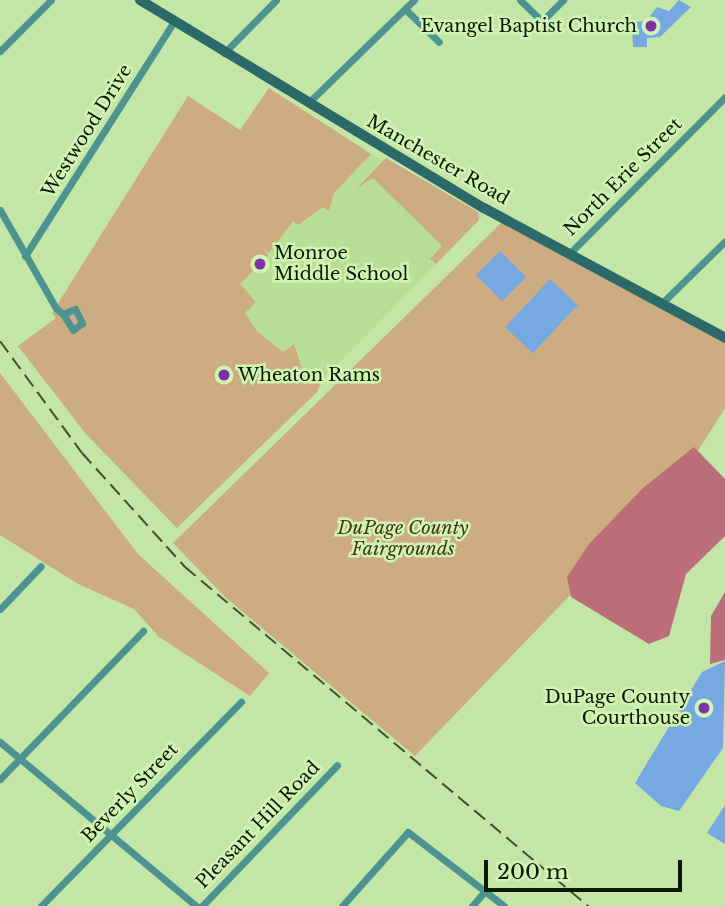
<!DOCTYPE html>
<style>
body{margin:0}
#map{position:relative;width:725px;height:906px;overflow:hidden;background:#c3e6a7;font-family:"Libre Baskerville",serif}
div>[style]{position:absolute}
.built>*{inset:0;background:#b8de98}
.green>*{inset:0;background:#ceac82}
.water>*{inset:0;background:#bb6e78}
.building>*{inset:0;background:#76a8e1;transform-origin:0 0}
.street>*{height:7px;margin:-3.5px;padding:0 3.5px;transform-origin:3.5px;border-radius:3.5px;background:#4d9491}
.secondary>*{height:10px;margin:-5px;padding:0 5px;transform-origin:5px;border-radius:5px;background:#2b6a68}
.rail>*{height:2px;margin-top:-1px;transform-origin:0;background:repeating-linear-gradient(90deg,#3f5230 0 14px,transparent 0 21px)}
.dots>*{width:19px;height:19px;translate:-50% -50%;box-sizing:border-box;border:4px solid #d0f4b4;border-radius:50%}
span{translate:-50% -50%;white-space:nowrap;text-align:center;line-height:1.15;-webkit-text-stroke:5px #d0f4b4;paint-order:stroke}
.poi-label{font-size:18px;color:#0c1802}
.right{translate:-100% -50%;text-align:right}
.left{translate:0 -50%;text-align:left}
.street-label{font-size:18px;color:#0c1802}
.park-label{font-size:18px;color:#493418;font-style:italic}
.scale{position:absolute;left:484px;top:860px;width:198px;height:32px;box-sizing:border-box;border:4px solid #0c1802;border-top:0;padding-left:9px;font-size:21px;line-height:24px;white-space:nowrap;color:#0c1802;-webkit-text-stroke:5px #d0f4b4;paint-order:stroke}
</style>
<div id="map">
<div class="built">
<div style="clip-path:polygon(269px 88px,371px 154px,484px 215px,177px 528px,86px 434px,18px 346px,56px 318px,52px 313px,188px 96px,240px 130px)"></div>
</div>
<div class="green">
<div style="clip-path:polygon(269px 88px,371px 154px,334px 193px,329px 211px,323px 207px,298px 225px,293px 221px,269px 253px,262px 246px,268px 255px,240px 284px,256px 302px,245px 313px,257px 331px,283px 352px,294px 344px,304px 375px,321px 384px,317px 392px,177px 528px,86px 434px,18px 346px,56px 318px,52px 313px,188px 96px,240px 130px)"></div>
<div style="clip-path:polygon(386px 158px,478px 212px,479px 220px,436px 264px,430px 259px,442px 246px,373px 178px,357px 188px)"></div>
<div style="clip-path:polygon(502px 222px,725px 343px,725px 408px,698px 451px,576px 589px,415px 756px,225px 597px,173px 543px)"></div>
<div style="clip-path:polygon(0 373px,138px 554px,269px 673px,250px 696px,159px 637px,134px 609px,78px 584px,0 535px)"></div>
</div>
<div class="water">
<div style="clip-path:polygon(694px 447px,725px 479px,725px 536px,686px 574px,669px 636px,649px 644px,571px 597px,567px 577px,589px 544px,643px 488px)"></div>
<div style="clip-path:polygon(725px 592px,725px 660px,710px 664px,711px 616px)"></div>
</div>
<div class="building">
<div style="clip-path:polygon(679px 0,691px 7px,660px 37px,647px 38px,647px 47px,633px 47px,632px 22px,646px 21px,657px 7px,669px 11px)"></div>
<div style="left:500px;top:251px;width:37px;height:34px;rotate:45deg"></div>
<div style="left:550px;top:279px;width:38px;height:66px;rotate:43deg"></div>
<div style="clip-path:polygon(725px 661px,723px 748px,679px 811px,661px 806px,635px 783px,702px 672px)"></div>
<div style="clip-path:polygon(725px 805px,725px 844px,707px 833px)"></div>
</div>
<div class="street">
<div style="left:520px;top:0;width:30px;rotate:44deg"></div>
<div style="left:542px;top:21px;width:30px;rotate:-45deg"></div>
<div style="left:405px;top:9px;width:47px;rotate:44.1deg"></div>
<div style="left:0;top:51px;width:72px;rotate:-45deg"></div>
<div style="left:224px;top:53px;width:74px;rotate:-45.5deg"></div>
<div style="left:308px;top:103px;width:148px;rotate:-44.2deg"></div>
<div style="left:0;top:210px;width:113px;rotate:60.3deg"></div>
<div style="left:56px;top:308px;width:9px;rotate:41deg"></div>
<div style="left:63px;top:314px;width:13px;rotate:-23deg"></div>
<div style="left:75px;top:309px;width:16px;rotate:63deg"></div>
<div style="left:82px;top:323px;width:11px;rotate:142deg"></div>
<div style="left:73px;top:330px;width:19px;rotate:-122deg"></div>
<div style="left:569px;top:254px;width:221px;rotate:-45.2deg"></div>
<div style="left:25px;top:256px;width:278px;rotate:-57.6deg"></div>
<div style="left:661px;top:304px;width:90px;rotate:-44.5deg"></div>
<div style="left:0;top:609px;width:59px;rotate:-46.4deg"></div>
<div style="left:0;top:742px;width:256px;rotate:39.9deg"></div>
<div style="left:0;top:779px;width:206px;rotate:-46deg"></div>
<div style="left:41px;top:906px;width:286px;rotate:-45.6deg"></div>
<div style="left:202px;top:906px;width:195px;rotate:-46.2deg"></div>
<div style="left:342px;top:906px;width:99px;rotate:-48.3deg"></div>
<div style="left:408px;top:832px;width:121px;rotate:37.6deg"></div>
<div style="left:472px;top:906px;width:20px;rotate:-49deg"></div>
</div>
<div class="secondary">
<div style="left:140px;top:0;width:402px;rotate:31.2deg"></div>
<div style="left:484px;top:208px;width:274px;rotate:28.3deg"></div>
</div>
<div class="rail">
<div style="left:0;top:341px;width:139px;rotate:53.8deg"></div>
<div style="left:82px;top:453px;width:154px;rotate:47.9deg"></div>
<div style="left:185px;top:567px;width:527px;rotate:40.07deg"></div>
</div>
<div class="dots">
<div style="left:651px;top:26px;background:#7d32a4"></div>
<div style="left:260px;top:264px;background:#7d32a4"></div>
<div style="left:224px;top:375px;background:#7d32a4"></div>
<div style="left:704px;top:708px;background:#7d32a4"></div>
</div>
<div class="poi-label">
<span class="right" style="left:637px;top:26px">Evangel Baptist Church</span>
<span class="left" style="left:274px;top:264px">Monroe<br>Middle School</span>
<span class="left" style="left:238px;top:375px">Wheaton Rams</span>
<span class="right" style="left:690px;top:708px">DuPage County<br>Courthouse</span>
</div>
<div class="street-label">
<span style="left:87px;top:131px;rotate:-58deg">Westwood Drive</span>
<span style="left:438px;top:160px;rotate:30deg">Manchester Road</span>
<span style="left:623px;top:177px;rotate:-45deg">North Erie Street</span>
<span style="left:130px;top:793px;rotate:-46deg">Beverly Street</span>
<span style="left:258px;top:825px;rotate:-46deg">Pleasant Hill Road</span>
</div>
<div class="park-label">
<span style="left:403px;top:539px">DuPage County<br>Fairgrounds</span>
</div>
<div class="scale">200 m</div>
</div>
